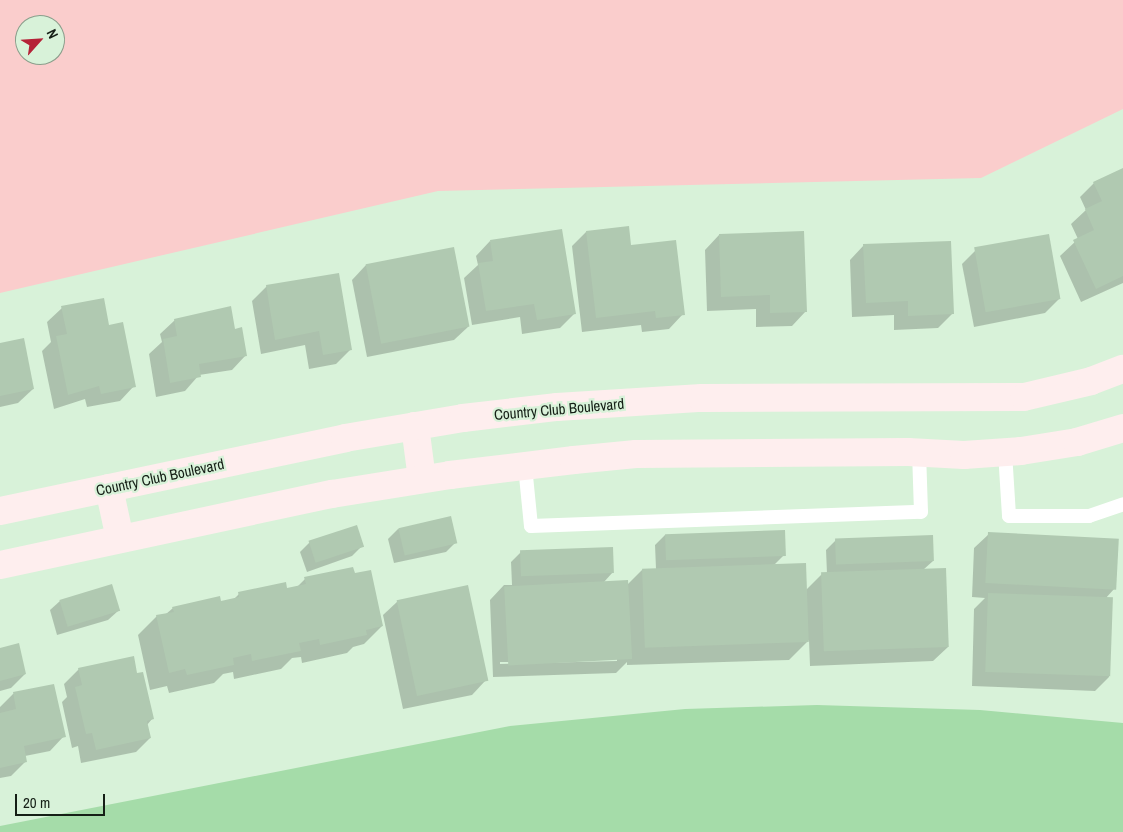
<!DOCTYPE html>
<style>
body{margin:0}
#map{position:relative;width:1123px;height:832px;overflow:hidden;background:#d8f2d9;font-family:"Archivo Narrow",sans-serif}
div>[style]{position:absolute}
.green>*{inset:0;background:#facdcc}
.water>*{inset:0;background:#a5dca9}
.shadow>*{inset:0;background:#0003}
.building>*{inset:0;background:#b0c9b1;transform-origin:0 0}
.service>*{height:14px;margin:-7px;padding:0 7px;transform-origin:7px;border-radius:7px;background:#fff}
.secondary>*{height:28px;margin:-14px;padding:0 14px;transform-origin:14px;border-radius:14px;background:#feeeee}
span{translate:-50% -50%;white-space:nowrap;text-align:center;line-height:1.15;-webkit-text-stroke:4.5px #d8f2d9;paint-order:stroke}
.street-label{font-size:15px;color:#151f16}
.north{position:absolute;left:15px;top:15px;width:50px;height:50px;box-sizing:border-box;background:#d8f2d9;border:1px solid #8a9e8b;border-radius:50%;rotate:64deg;font-size:14px;font-weight:700;line-height:20px;text-align:center;color:#151f16}
.north::after{content:'';display:block;margin:auto;width:18px;height:22px;background:#b52238;clip-path:polygon(50% 0,100% 100%,50% 72%,0 100%)}
.scale{position:absolute;left:15px;top:794px;width:90px;height:22px;box-sizing:border-box;border:2px solid #151f16;border-top:0;padding-left:6px;font-size:15px;line-height:18px;white-space:nowrap;color:#151f16;-webkit-text-stroke:4px #d8f2d9;paint-order:stroke}
</style>
<div id="map">
<div class="green">
<div style="clip-path:polygon(evenodd,0 0,1123px 0,1123px 109px,981px 178px,438px 191px,0 293px,0 0,25px 25px,55px 25px,55px 55px,25px 55px,25px 25px)"></div>
</div>
<div class="water">
<div style="clip-path:polygon(817px 705px,980px 710px,1123px 723px,1123px 832px,0 832px,0 826px,510px 726px,685px 709px)"></div>
</div>
<div class="shadow">
<div style="clip-path:polygon(1123px 169px,1123px 283px,1081px 302px,1060px 256px,1078px 239px,1071px 224px,1086px 210px,1080px 197px,1094px 183px)"></div>
<div style="clip-path:polygon(586px 232px,630px 247px,683px 314px,669px 329px,642px 332px,641px 325px,582px 332px,572px 246px)"></div>
<div style="clip-path:polygon(719px 235px,806px 311px,792px 326px,756px 327px,756px 309px,707px 311px,705px 250px)"></div>
<div style="clip-path:polygon(490px 241px,574px 314px,560px 328px,522px 334px,520px 317px,472px 325px,464px 278px,478px 265px,476px 256px)"></div>
<div style="clip-path:polygon(864px 245px,953px 313px,938px 328px,894px 330px,894px 315px,852px 317px,850px 260px)"></div>
<div style="clip-path:polygon(976px 250px,1060px 298px,1045px 313px,974px 327px,962px 264px)"></div>
<div style="clip-path:polygon(366px 265px,469px 326px,454px 340px,367px 357px,352px 280px)"></div>
<div style="clip-path:polygon(267px 286px,350px 350px,336px 364px,309px 369px,305px 345px,261px 354px,252px 301px)"></div>
<div style="clip-path:polygon(62px 308px,108px 326px,134px 386px,120px 401px,87px 407px,85px 399px,54px 409px,42px 351px,51px 342px,47px 322px)"></div>
<div style="clip-path:polygon(175px 320px,234px 330px,246px 355px,232px 370px,199px 375px,185px 391px,156px 397px,149px 354px,162px 342px,160px 334px)"></div>
<div style="clip-path:polygon(0 344px,33px 389px,18px 403px,0 407px)"></div>
<div style="clip-path:polygon(398px 529px,456px 542px,446px 552px,394px 563px,388px 539px)"></div>
<div style="clip-path:polygon(989px 534px,1115px 588px,1105px 599px,1109px 677px,1095px 691px,972px 686px,974px 609px,985px 598px,972px 597px,974px 548px)"></div>
<div style="clip-path:polygon(evenodd,665px 535px,784px 555px,774px 565px,806px 590px,822px 574px,827px 574px,826px 550px,836px 540px,933px 561px,923px 570px,948px 647px,933px 661px,810px 666px,809px 640px,789px 660px,627px 665px,627px 662px,616px 673px,493px 677px,490px 600px,504px 585px,512px 585px,511px 562px,521px 552px,613px 572px,604px 582px,627px 585px,643px 569px,656px 569px,655px 545px,665px 535px,617px 658px,617px 661px,500px 664px,500px 662px,617px 658px)"></div>
<div style="clip-path:polygon(310px 542px,362px 546px,352px 556px,307px 572px,300px 552px)"></div>
<div style="clip-path:polygon(305px 579px,382px 626px,364px 644px,353px 647px,347px 653px,302px 663px,301px 657px,292px 658px,281px 669px,234px 679px,233px 672px,223px 674px,214px 683px,169px 693px,167px 686px,150px 690px,138px 635px,157px 616px,166px 614px,173px 608px,233px 600px,239px 594px,296px 588px)"></div>
<div style="clip-path:polygon(60px 601px,118px 611px,108px 620px,57px 635px,50px 610px)"></div>
<div style="clip-path:polygon(398px 601px,486px 680px,472px 695px,403px 709px,383px 615px)"></div>
<div style="clip-path:polygon(0 649px,25px 674px,11px 688px,0 691px)"></div>
<div style="clip-path:polygon(79px 669px,152px 719px,147px 725px,150px 738px,136px 752px,81px 763px,78px 746px,72px 748px,62px 702px,67px 697px,64px 684px)"></div>
<div style="clip-path:polygon(53px 685px,64px 736px,50px 751px,25px 756px,26px 761px,11px 776px,0 778px,0 707px,13px 694px)"></div>
</div>
<div class="building">
<div style="clip-path:polygon(1123px 168px,1123px 276px,1096px 289px,1073px 240px,1094px 230px,1085px 209px,1102px 201px,1093px 182px)"></div>
<div style="clip-path:polygon(629px 226px,631px 245px,676px 240px,685px 315px,656px 318px,655px 311px,596px 318px,586px 231px)"></div>
<div style="clip-path:polygon(562px 229px,576px 314px,537px 320px,534px 304px,486px 311px,478px 263px,493px 261px,490px 240px)"></div>
<div style="clip-path:polygon(804px 231px,807px 312px,770px 313px,770px 295px,721px 297px,719px 234px)"></div>
<div style="left:1049px;top:234px;width:66px;height:76px;rotate:80deg"></div>
<div style="clip-path:polygon(951px 241px,954px 314px,908px 316px,908px 301px,866px 303px,863px 244px)"></div>
<div style="left:454px;top:247px;width:81px;height:90px;rotate:79deg"></div>
<div style="clip-path:polygon(339px 273px,352px 350px,323px 355px,319px 331px,275px 340px,266px 285px)"></div>
<div style="clip-path:polygon(104px 298px,109px 325px,123px 322px,136px 387px,101px 394px,99px 386px,68px 395px,56px 336px,67px 334px,61px 306px)"></div>
<div style="clip-path:polygon(231px 306px,235px 329px,242px 327px,247px 356px,199px 364px,201px 377px,170px 383px,163px 339px,177px 336px,174px 319px)"></div>
<div style="clip-path:polygon(24px 338px,34px 389px,0 396px,0 343px)"></div>
<div style="left:451px;top:516px;width:28px;height:54px;rotate:77deg"></div>
<div style="left:357px;top:525px;width:23px;height:51px;rotate:72deg"></div>
<div style="left:785px;top:530px;width:26px;height:120px;rotate:88deg"></div>
<div style="left:988px;top:532px;width:131px;height:51px;rotate:3deg"></div>
<div style="left:933px;top:535px;width:26px;height:98px;rotate:88deg"></div>
<div style="left:613px;top:547px;width:26px;height:93px;rotate:88deg"></div>
<div style="left:806px;top:563px;width:79px;height:164px;rotate:88deg"></div>
<div style="clip-path:polygon(353px 567px,355px 573px,371px 570px,383px 626px,366px 630px,367px 635px,320px 645px,319px 639px,299px 643px,301px 651px,252px 661px,251px 654px,233px 658px,234px 665px,187px 675px,185px 669px,169px 673px,156px 615px,174px 612px,172px 607px,220px 596px,221px 601px,239px 597px,238px 592px,286px 582px,287px 588px,306px 584px,304px 577px)"></div>
<div style="left:946px;top:568px;width:79px;height:125px;rotate:88deg"></div>
<div style="left:628px;top:580px;width:79px;height:124px;rotate:87deg"></div>
<div style="left:112px;top:584px;width:28px;height:55px;rotate:73deg"></div>
<div style="left:468px;top:585px;width:98px;height:73px;rotate:78deg"></div>
<div style="left:988px;top:593px;width:125px;height:79px;rotate:2deg"></div>
<div style="clip-path:polygon(19px 643px,26px 674px,0 681px,0 648px)"></div>
<div style="clip-path:polygon(134px 656px,137px 673px,143px 672px,154px 719px,147px 721px,151px 738px,96px 750px,92px 733px,86px 734px,75px 687px,82px 685px,78px 668px)"></div>
<div style="clip-path:polygon(54px 684px,66px 737px,24px 746px,27px 762px,0 768px,0 713px,16px 709px,13px 692px)"></div>
</div>
<div class="service">
<div style="left:1005px;top:452px;width:64px;rotate:86.4deg"></div>
<div style="left:1009px;top:516px;width:80px"></div>
<div style="left:1089px;top:516px;width:36px;rotate:-19deg"></div>
<div style="left:525px;top:466px;width:60px;rotate:84.3deg"></div>
<div style="left:531px;top:526px;width:390px;rotate:-2.1deg"></div>
<div style="left:921px;top:512px;width:60px;rotate:-91.9deg"></div>
</div>
<div class="secondary">
<div style="left:415px;top:426px;width:53px;rotate:82.5deg"></div>
<div style="left:109px;top:488px;width:52px;rotate:77.8deg"></div>
<div style="left:0;top:511px;width:353px;rotate:-11.9deg"></div>
<div style="left:345px;top:438px;width:120px;rotate:-9.6deg"></div>
<div style="left:463px;top:418px;width:95px;rotate:-6.7deg"></div>
<div style="left:557px;top:407px;width:145px;rotate:-3.6deg"></div>
<div style="left:702px;top:398px;width:322px;rotate:-0.2deg"></div>
<div style="left:1024px;top:397px;width:69px;rotate:-13.4deg"></div>
<div style="left:1091px;top:381px;width:34px;rotate:-21deg"></div>
<div style="left:0;top:565px;width:340px;rotate:-12.1deg"></div>
<div style="left:332px;top:494px;width:120px;rotate:-9.1deg"></div>
<div style="left:450px;top:475px;width:125px;rotate:-6.9deg"></div>
<div style="left:574px;top:460px;width:62px;rotate:-5.5deg"></div>
<div style="left:636px;top:454px;width:272px;rotate:-0.4deg"></div>
<div style="left:908px;top:452px;width:56px;rotate:3.1deg"></div>
<div style="left:964px;top:455px;width:57px;rotate:-4deg"></div>
<div style="left:1021px;top:451px;width:57px;rotate:-9.1deg"></div>
<div style="left:1077px;top:442px;width:48px;rotate:-16.9deg"></div>
</div>
<div class="street-label">
<span style="left:559px;top:409px;rotate:-5deg">Country Club Boulevard</span>
<span style="left:160px;top:477px;rotate:-12deg">Country Club Boulevard</span>
</div>
<div class="north">N</div>
<div class="scale">20 m</div>
</div>
